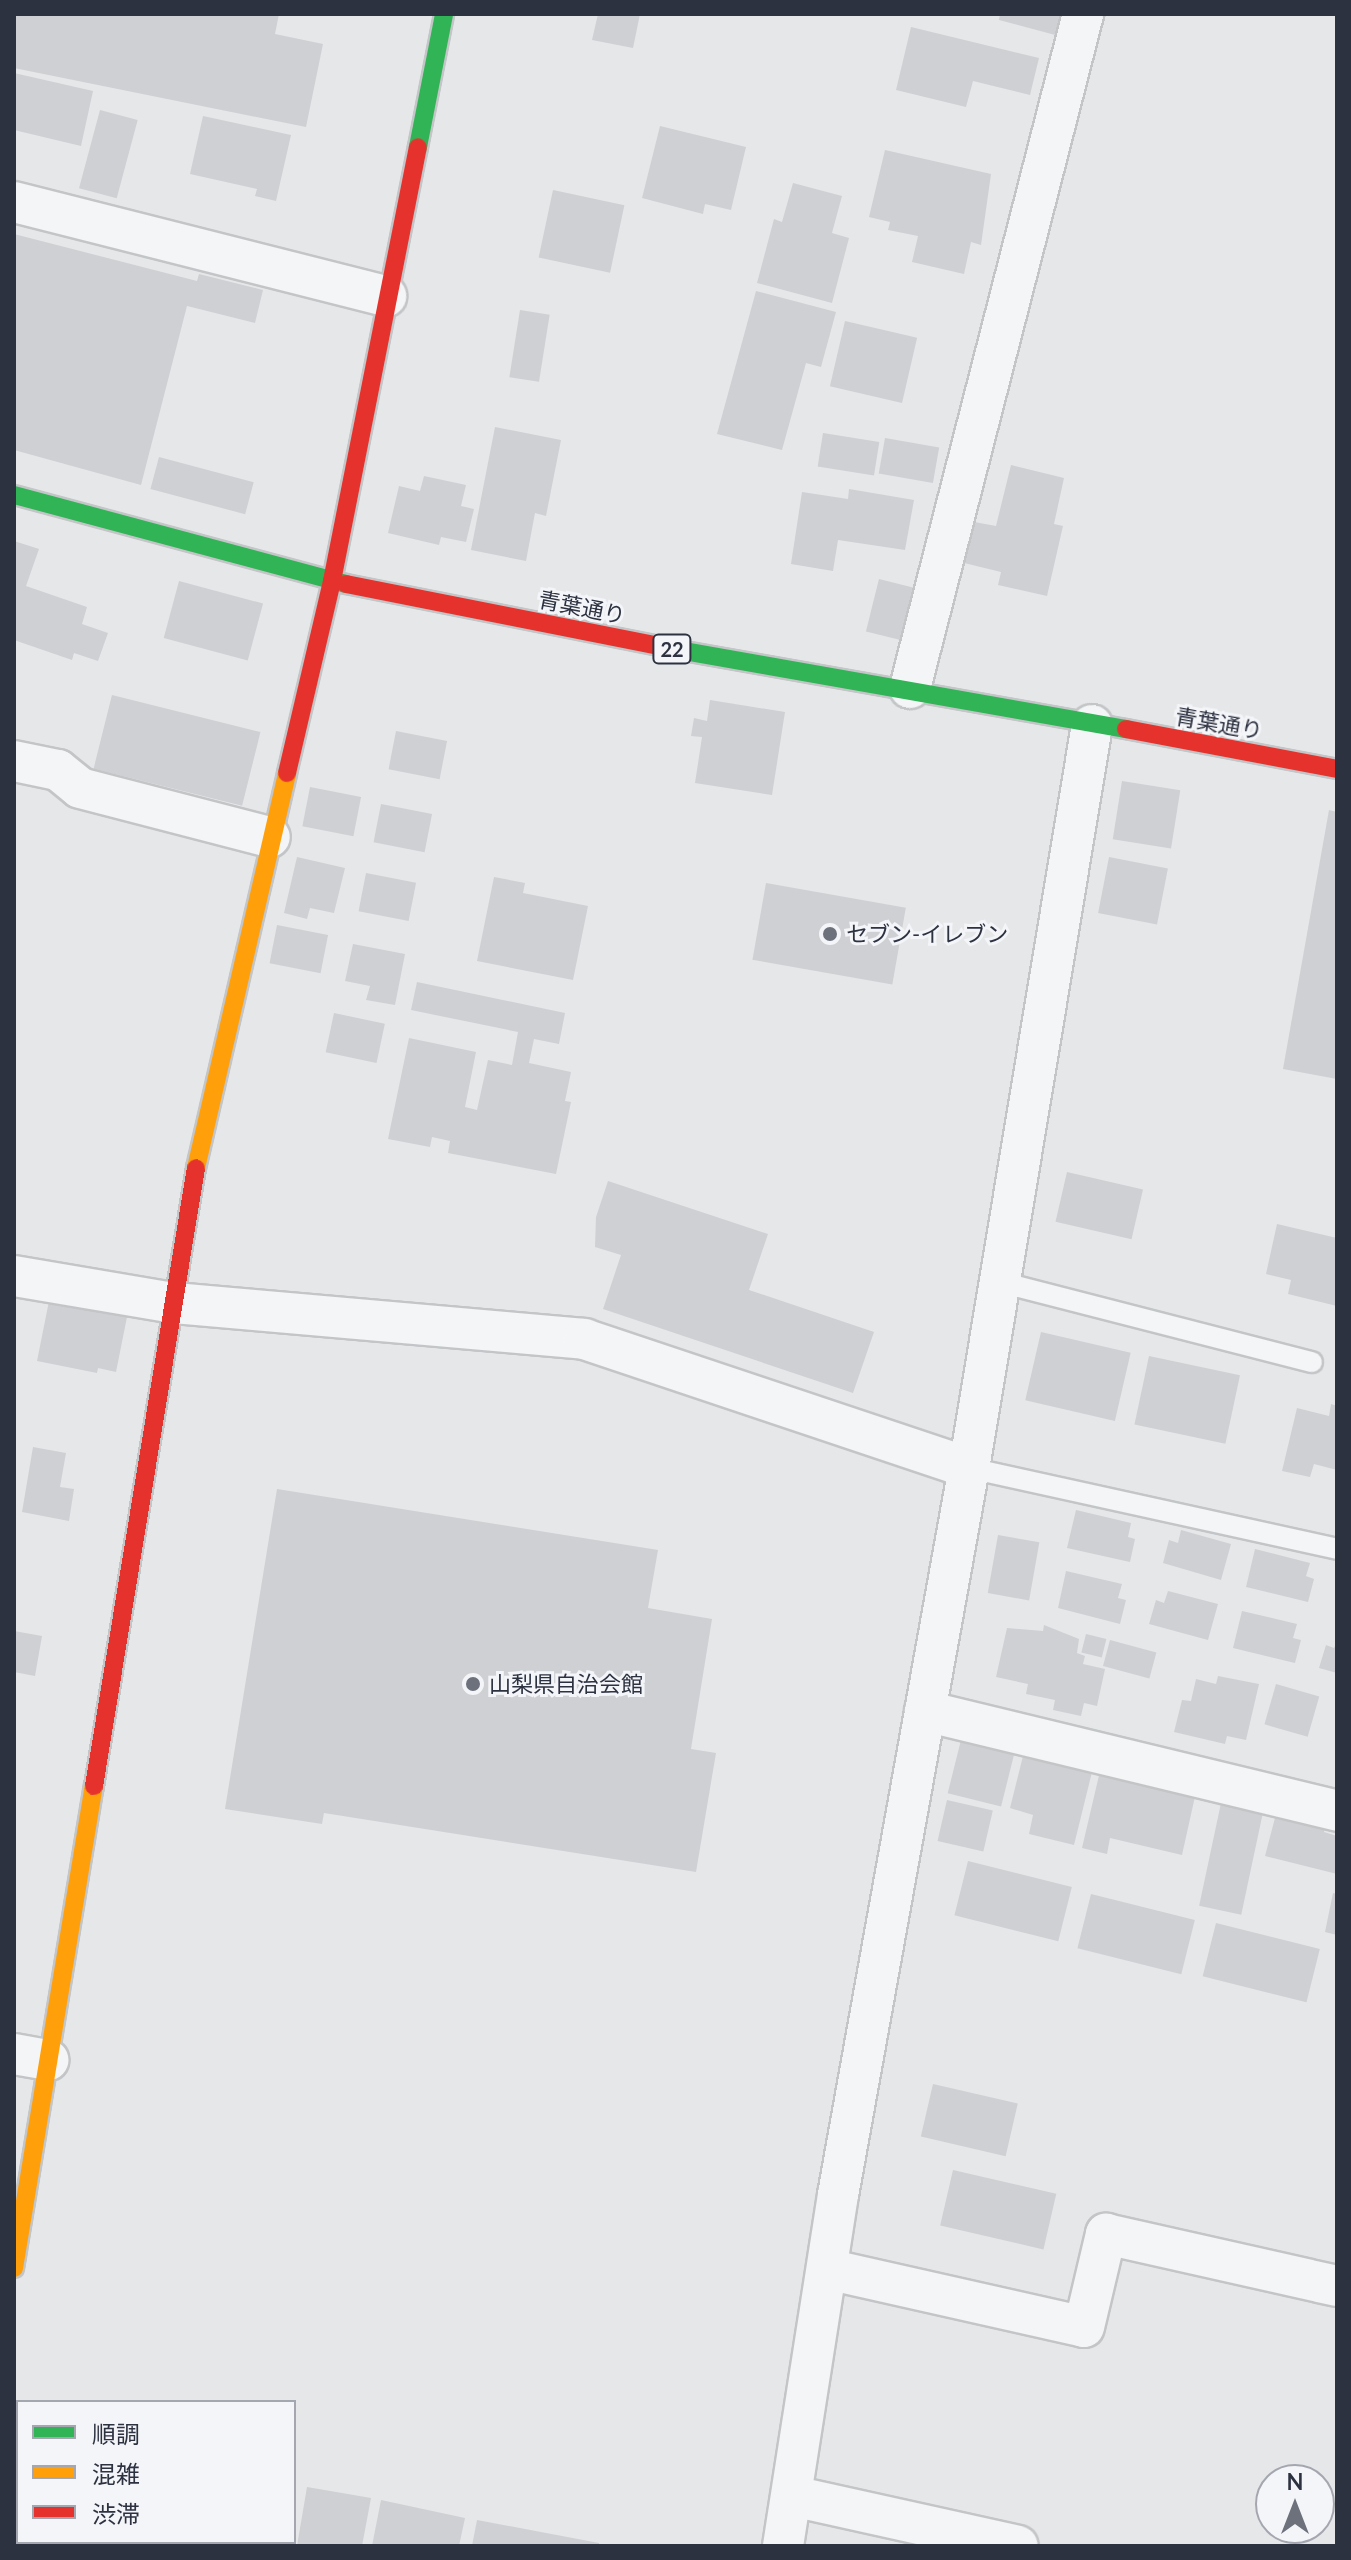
<!DOCTYPE html>
<meta charset="utf-8">
<style>
body{margin:0}
#map{position:relative;width:1351px;height:2560px;overflow:hidden;background:#e5e7e9;font-family:Lato,"Noto Sans JP",sans-serif}
div>[style]{position:absolute}
.building>*{inset:0;background:#cfd0d3;transform-origin:0 0}
.roads{filter:drop-shadow(2px 0 #c3c5c7) drop-shadow(-2px 0 #c3c5c7) drop-shadow(0 2px #c3c5c7) drop-shadow(0 -2px #c3c5c7)}
.lane>*{height:20px;margin:-10px;padding:0 10px;transform-origin:10px;border-radius:10px;background:#f4f5f6}
.street>*{height:40px;margin:-20px;padding:0 20px;transform-origin:20px;border-radius:20px;background:#f4f5f6}
.fast>*{height:18px;margin:-9px;padding:0 9px;transform-origin:9px;border-radius:9px;background:#30b455}
.slow>*{height:18px;margin:-9px;padding:0 9px;transform-origin:9px;border-radius:9px;background:#ff9f0a}
.jam>*{height:18px;margin:-9px;padding:0 9px;transform-origin:9px;border-radius:9px;background:#e5322d}
.dots>*{width:22px;height:22px;translate:-50% -50%;box-sizing:border-box;border:4px solid #f4f5f8;border-radius:50%}
span{translate:-50% -50%;white-space:nowrap;text-align:center;line-height:1.15;-webkit-text-stroke:6px #f4f5f8;paint-order:stroke}
.shield-label span{padding:2px 6px;background:#f4f5f8;border:2px solid;border-radius:6px;-webkit-text-stroke-width:0}
.shield-label{font-size:20px;color:#2d3241;font-weight:700}
.street-label{font-size:22px;color:#2d3241}
.poi-label{font-size:22px;color:#2d3241}
.left{translate:0 -50%;text-align:left}
.frame{position:absolute;inset:0;border:16px solid #2d3241;pointer-events:none}
.legend{position:absolute;left:16px;top:2400px;width:280px;height:144px;box-sizing:border-box;background:#f4f5f8;border:2px solid #a4a7af;margin:0;padding:10px 14px;list-style:none;font-size:24px;color:#2d3241}
.legend li{display:flex;align-items:center;gap:16px;height:40px}
.legend b{width:40px;border:2px solid #a4a7af}
.north{position:absolute;left:1255px;top:2464px;width:80px;height:80px;box-sizing:border-box;background:#f4f5f8;border:2px solid #a4a7af;border-radius:50%;rotate:0deg;font-size:22px;font-weight:700;line-height:32px;text-align:center;color:#2d3241}
.north::after{content:'';display:block;margin:auto;width:28px;height:36px;background:#6d717c;clip-path:polygon(50% 0,100% 100%,50% 72%,0 100%)}
</style>
<div id="map">
<div class="building">
<div style="clip-path:polygon(14px 14px,279px 14px,275px 34px,323px 44px,306px 127px,14px 68px)"></div>
<div style="clip-path:polygon(598px 14px,640px 14px,633px 48px,592px 40px)"></div>
<div style="clip-path:polygon(1000px 14px,1065px 14px,1059px 36px,999px 20px)"></div>
<div style="clip-path:polygon(911px 27px,1039px 58px,1030px 95px,973px 81px,966px 107px,896px 90px)"></div>
<div style="clip-path:polygon(14px 73px,93px 91px,81px 146px,14px 130px)"></div>
<div style="left:100px;top:110px;width:39px;height:81px;rotate:15deg"></div>
<div style="clip-path:polygon(203px 116px,291px 135px,276px 201px,255px 196px,257px 189px,190px 174px)"></div>
<div style="clip-path:polygon(660px 126px,746px 147px,731px 210px,705px 204px,703px 214px,642px 198px)"></div>
<div style="clip-path:polygon(885px 150px,991px 174px,981px 245px,971px 242px,964px 274px,912px 262px,918px 236px,888px 230px,890px 222px,869px 217px)"></div>
<div style="clip-path:polygon(793px 183px,842px 196px,832px 233px,849px 238px,832px 303px,757px 283px,774px 219px,782px 222px)"></div>
<div style="left:553px;top:190px;width:73px;height:69px;rotate:12deg"></div>
<div style="clip-path:polygon(14px 234px,197px 281px,199px 274px,263px 290px,255px 323px,187px 306px,141px 485px,14px 450px)"></div>
<div style="clip-path:polygon(756px 291px,836px 312px,821px 367px,806px 363px,782px 450px,717px 434px)"></div>
<div style="left:520px;top:310px;width:30px;height:68px;rotate:9deg"></div>
<div style="left:845px;top:321px;width:74px;height:67px;rotate:13deg"></div>
<div style="clip-path:polygon(495px 427px,561px 440px,546px 516px,535px 513px,526px 561px,471px 550px)"></div>
<div style="left:823px;top:433px;width:57px;height:34px;rotate:9deg"></div>
<div style="left:885px;top:438px;width:55px;height:36px;rotate:10deg"></div>
<div style="left:159px;top:457px;width:98px;height:33px;rotate:15deg"></div>
<div style="clip-path:polygon(1011px 465px,1064px 478px,1054px 524px,1063px 526px,1047px 596px,998px 585px,1001px 572px,960px 562px,969px 521px,996px 526px)"></div>
<div style="clip-path:polygon(424px 476px,466px 485px,461px 506px,474px 509px,466px 542px,441px 537px,439px 545px,388px 533px,399px 486px,420px 491px)"></div>
<div style="clip-path:polygon(849px 489px,914px 500px,905px 550px,838px 540px,833px 571px,791px 564px,802px 492px,848px 499px)"></div>
<div style="clip-path:polygon(14px 541px,39px 549px,26px 586px,87px 607px,82px 624px,108px 633px,98px 661px,74px 653px,72px 660px,14px 640px)"></div>
<div style="left:879px;top:579px;width:41px;height:54px;rotate:14deg"></div>
<div style="left:179px;top:581px;width:87px;height:59px;rotate:15deg"></div>
<div style="left:112px;top:695px;width:153px;height:76px;rotate:14deg"></div>
<div style="clip-path:polygon(710px 700px,785px 712px,772px 795px,695px 783px,702px 737px,691px 736px,694px 718px,707px 721px)"></div>
<div style="left:396px;top:731px;width:52px;height:39px;rotate:11deg"></div>
<div style="left:1122px;top:781px;width:59px;height:59px;rotate:9deg"></div>
<div style="left:310px;top:787px;width:52px;height:40px;rotate:11deg"></div>
<div style="left:381px;top:804px;width:52px;height:39px;rotate:11deg"></div>
<div style="clip-path:polygon(1329px 810px,1337px 812px,1337px 1079px,1283px 1069px)"></div>
<div style="clip-path:polygon(297px 857px,345px 868px,334px 913px,310px 908px,307px 919px,284px 913px)"></div>
<div style="left:1109px;top:857px;width:60px;height:57px;rotate:11deg"></div>
<div style="left:366px;top:873px;width:51px;height:39px;rotate:11deg"></div>
<div style="clip-path:polygon(494px 877px,525px 883px,523px 893px,588px 906px,573px 980px,477px 961px)"></div>
<div style="left:766px;top:883px;width:142px;height:78px;rotate:10deg"></div>
<div style="left:277px;top:925px;width:52px;height:39px;rotate:11deg"></div>
<div style="clip-path:polygon(353px 944px,405px 954px,395px 1005px,366px 1000px,370px 986px,345px 981px)"></div>
<div style="clip-path:polygon(417px 982px,565px 1013px,559px 1044px,534px 1039px,529px 1063px,571px 1072px,565px 1101px,571px 1102px,556px 1174px,448px 1153px,450px 1141px,432px 1137px,430px 1147px,388px 1139px,409px 1038px,476px 1052px,465px 1107px,477px 1110px,488px 1060px,512px 1065px,518px 1032px,411px 1010px)"></div>
<div style="left:334px;top:1013px;width:52px;height:40px;rotate:12deg"></div>
<div style="left:1067px;top:1172px;width:78px;height:51px;rotate:13deg"></div>
<div style="clip-path:polygon(608px 1181px,768px 1234px,749px 1290px,874px 1332px,853px 1393px,603px 1309px,621px 1255px,595px 1247px,596px 1217px)"></div>
<div style="clip-path:polygon(1277px 1224px,1337px 1238px,1337px 1306px,1288px 1294px,1291px 1280px,1266px 1274px)"></div>
<div style="clip-path:polygon(50px 1296px,128px 1312px,116px 1372px,98px 1368px,97px 1373px,37px 1361px)"></div>
<div style="left:1041px;top:1332px;width:92px;height:70px;rotate:13deg"></div>
<div style="left:1149px;top:1356px;width:93px;height:70px;rotate:12deg"></div>
<div style="clip-path:polygon(1331px 1404px,1337px 1406px,1337px 1470px,1314px 1464px,1310px 1477px,1282px 1471px,1297px 1408px,1329px 1416px)"></div>
<div style="clip-path:polygon(33px 1447px,66px 1453px,60px 1487px,74px 1489px,69px 1521px,22px 1512px)"></div>
<div style="clip-path:polygon(277px 1489px,658px 1550px,648px 1608px,712px 1619px,691px 1749px,716px 1753px,696px 1872px,324px 1813px,322px 1824px,225px 1809px)"></div>
<div style="clip-path:polygon(1076px 1510px,1131px 1523px,1128px 1537px,1135px 1539px,1130px 1562px,1067px 1548px)"></div>
<div style="clip-path:polygon(1181px 1530px,1231px 1544px,1221px 1580px,1163px 1563px,1169px 1540px,1178px 1543px)"></div>
<div style="left:998px;top:1535px;width:42px;height:59px;rotate:10deg"></div>
<div style="clip-path:polygon(1255px 1549px,1310px 1563px,1306px 1576px,1314px 1579px,1308px 1602px,1246px 1587px)"></div>
<div style="clip-path:polygon(1066px 1571px,1122px 1584px,1118px 1598px,1126px 1600px,1120px 1624px,1058px 1608px)"></div>
<div style="clip-path:polygon(1168px 1591px,1218px 1604px,1208px 1640px,1149px 1624px,1156px 1600px,1164px 1603px)"></div>
<div style="clip-path:polygon(1242px 1611px,1297px 1624px,1293px 1638px,1301px 1640px,1295px 1663px,1233px 1648px)"></div>
<div style="clip-path:polygon(1044px 1625px,1079px 1639px,1077px 1653px,1085px 1656px,1083px 1664px,1105px 1669px,1097px 1706px,1084px 1703px,1081px 1716px,1053px 1710px,1055px 1700px,1026px 1694px,1028px 1684px,996px 1677px,1007px 1628px,1043px 1631px)"></div>
<div style="clip-path:polygon(14px 1631px,42px 1636px,35px 1676px,14px 1672px)"></div>
<div style="left:1086px;top:1634px;width:21px;height:19px;rotate:14deg"></div>
<div style="left:1110px;top:1640px;width:48px;height:27px;rotate:15deg"></div>
<div style="clip-path:polygon(1337px 1642px,1337px 1673px,1319px 1668px,1326px 1645px,1334px 1648px)"></div>
<div style="clip-path:polygon(1218px 1676px,1259px 1684px,1246px 1740px,1227px 1736px,1225px 1744px,1174px 1732px,1182px 1700px,1191px 1701px,1196px 1679px,1216px 1684px)"></div>
<div style="left:1276px;top:1684px;width:45px;height:42px;rotate:16deg"></div>
<div style="left:962px;top:1736px;width:55px;height:59px;rotate:14deg"></div>
<div style="clip-path:polygon(1024px 1752px,1093px 1768px,1074px 1845px,1029px 1834px,1033px 1815px,1010px 1808px)"></div>
<div style="clip-path:polygon(1100px 1771px,1196px 1792px,1182px 1855px,1110px 1838px,1107px 1854px,1082px 1848px)"></div>
<div style="left:947px;top:1800px;width:47px;height:42px;rotate:13deg"></div>
<div style="left:1221px;top:1803px;width:43px;height:105px;rotate:12deg"></div>
<div style="clip-path:polygon(1276px 1814px,1325px 1826px,1324px 1832px,1337px 1836px,1337px 1874px,1265px 1856px)"></div>
<div style="left:968px;top:1861px;width:107px;height:56px;rotate:14deg"></div>
<div style="clip-path:polygon(1333px 1893px,1337px 1894px,1337px 1935px,1325px 1932px)"></div>
<div style="left:1091px;top:1894px;width:107px;height:56px;rotate:14deg"></div>
<div style="left:1216px;top:1923px;width:107px;height:55px;rotate:14deg"></div>
<div style="left:933px;top:2084px;width:87px;height:54px;rotate:13deg"></div>
<div style="left:953px;top:2170px;width:106px;height:57px;rotate:13deg"></div>
<div style="clip-path:polygon(307px 2487px,371px 2498px,362px 2546px,297px 2546px)"></div>
<div style="clip-path:polygon(381px 2500px,465px 2518px,459px 2546px,372px 2546px)"></div>
<div style="clip-path:polygon(477px 2520px,599px 2543px,599px 2546px,472px 2546px)"></div>
<div style="clip-path:polygon(105px 2542px,132px 2542px,104px 2546px)"></div>
</div>
<div class="roads">
<div class="lane">
<div style="left:1000px;top:1282px;width:322px;rotate:14.4deg"></div>
<div style="left:969px;top:1468px;width:377px;rotate:12.4deg"></div>
</div>
<div class="street">
<div style="left:14px;top:202px;width:384px;rotate:14.2deg"></div>
<div style="left:910px;top:688px;width:696px;rotate:-75.6deg"></div>
<div style="left:14px;top:761px;width:45px;rotate:11.6deg"></div>
<div style="left:58px;top:770px;width:28px;rotate:39deg"></div>
<div style="left:80px;top:788px;width:196px;rotate:14.5deg"></div>
<div style="left:14px;top:1276px;width:162px;rotate:9.6deg"></div>
<div style="left:174px;top:1303px;width:412px;rotate:5deg"></div>
<div style="left:584px;top:1339px;width:406px;rotate:18.5deg"></div>
<div style="left:925px;top:1711px;width:424px;rotate:13.6deg"></div>
<div style="left:14px;top:2054px;width:35px;rotate:10deg"></div>
<div style="left:827px;top:2269px;width:263px;rotate:12.7deg"></div>
<div style="left:1084px;top:2327px;width:96px;rotate:-76.7deg"></div>
<div style="left:1106px;top:2234px;width:237px;rotate:12.7deg"></div>
<div style="left:793px;top:2496px;width:230px;rotate:12.5deg"></div>
<div style="left:783px;top:2546px;width:355px;rotate:-81.1deg"></div>
<div style="left:838px;top:2195px;width:739px;rotate:-79.79deg"></div>
<div style="left:969px;top:1468px;width:753px;rotate:-80.6deg"></div>
</div>
<div class="fast">
<div style="left:418px;top:147px;width:136px;rotate:-78.9deg"></div>
<div style="left:14px;top:495px;width:344px;rotate:15deg"></div>
<div style="left:678px;top:650px;width:455px;rotate:10deg"></div>
</div>
<div class="slow">
<div style="left:196px;top:1168px;width:405px;rotate:-77deg"></div>
<div style="left:14px;top:2268px;width:489px;rotate:-80.6deg"></div>
</div>
<div class="jam">
<div style="left:346px;top:584px;width:338px;rotate:11.2deg"></div>
<div style="left:1126px;top:729px;width:215px;rotate:10.7deg"></div>
<div style="left:287px;top:773px;width:197px;rotate:-76.8deg"></div>
<div style="left:332px;top:581px;width:442px;rotate:-78.8deg"></div>
<div style="left:94px;top:1786px;width:626px;rotate:-80.63deg"></div>
</div>
</div>
<div class="dots">
<div style="left:830px;top:934px;background:#6d717c"></div>
<div style="left:473px;top:1684px;background:#6d717c"></div>
</div>
<div class="shield-label">
<span style="left:672px;top:649px">22</span>
</div>
<div class="street-label">
<span style="left:582px;top:607px;rotate:11deg">青葉通り</span>
<span style="left:1219px;top:723px;rotate:10deg">青葉通り</span>
</div>
<div class="poi-label">
<span class="left" style="left:846px;top:934px">セブン-イレブン</span>
<span class="left" style="left:489px;top:1684px">山梨県自治会館</span>
</div>
<div class="frame"></div>
<ul class="legend">
<li><b style="height:10px;background:#30b455"></b>順調</li>
<li><b style="height:10px;background:#ff9f0a"></b>混雑</li>
<li><b style="height:10px;background:#e5322d"></b>渋滞</li>
</ul>
<div class="north">N</div>
</div>
